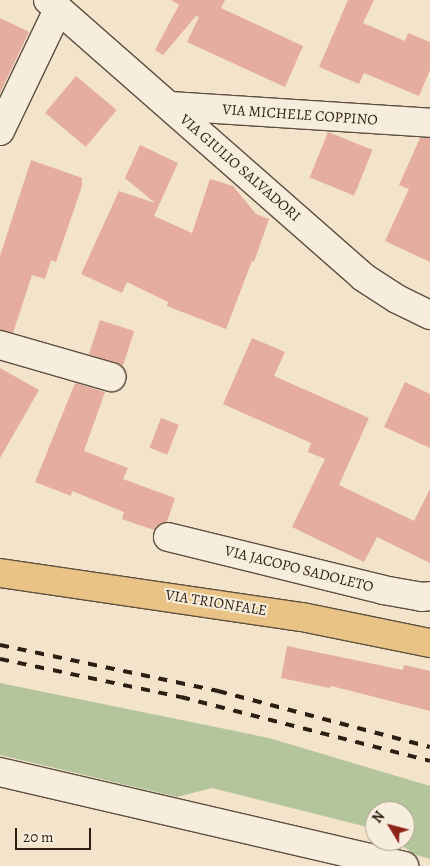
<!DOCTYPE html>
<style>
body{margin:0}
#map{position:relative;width:430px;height:866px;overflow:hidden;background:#f2e3ca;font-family:Alegreya,serif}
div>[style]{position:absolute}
.green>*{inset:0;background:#b5c59b}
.building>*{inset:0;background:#e5ad9e;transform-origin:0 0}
.roads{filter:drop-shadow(1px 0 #5d4f40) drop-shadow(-1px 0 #5d4f40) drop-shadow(0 1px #5d4f40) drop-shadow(0 -1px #5d4f40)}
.street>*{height:28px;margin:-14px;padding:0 14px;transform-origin:14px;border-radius:14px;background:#f7eddd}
.secondary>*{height:28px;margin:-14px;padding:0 14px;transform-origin:14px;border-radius:14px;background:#f7eddd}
.primary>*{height:28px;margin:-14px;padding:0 14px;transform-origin:14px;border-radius:14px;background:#e9c285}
.rail>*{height:4px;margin-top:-2px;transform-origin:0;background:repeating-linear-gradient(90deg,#2b1e12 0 9px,transparent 0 18px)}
span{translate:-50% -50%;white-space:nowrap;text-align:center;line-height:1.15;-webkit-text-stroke:4px #f7eddd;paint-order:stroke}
.street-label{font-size:15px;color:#2b1e12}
.north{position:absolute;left:365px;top:801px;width:50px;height:50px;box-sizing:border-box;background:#f7eddd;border:1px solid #a59a8c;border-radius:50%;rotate:307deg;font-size:14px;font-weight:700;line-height:20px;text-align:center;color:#2b1e12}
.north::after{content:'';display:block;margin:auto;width:18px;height:22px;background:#8f2418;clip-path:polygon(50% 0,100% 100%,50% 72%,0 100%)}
.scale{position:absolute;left:15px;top:828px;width:76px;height:22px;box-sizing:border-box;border:2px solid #2b1e12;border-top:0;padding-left:6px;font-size:15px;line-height:18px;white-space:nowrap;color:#2b1e12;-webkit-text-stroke:4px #f7eddd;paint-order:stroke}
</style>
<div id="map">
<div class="green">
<div style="clip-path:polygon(0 683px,269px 738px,430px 786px,430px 859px,413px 854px,397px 841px,405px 841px,405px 811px,375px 811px,375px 829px,212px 788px,177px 797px,0 755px)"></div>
</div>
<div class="building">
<div style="clip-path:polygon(171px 0,225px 0,221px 8px,303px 46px,285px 87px,187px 42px,199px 17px,196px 16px,163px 55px,155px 50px,179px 5px)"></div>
<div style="clip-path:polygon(348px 0,374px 0,363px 23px,405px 41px,408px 33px,430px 42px,430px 70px,419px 96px,364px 73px,359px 84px,319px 67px)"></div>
<div style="clip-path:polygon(0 18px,29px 32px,0 93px)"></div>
<div style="left:76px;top:76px;width:53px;height:48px;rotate:40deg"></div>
<div style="left:328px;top:132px;width:48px;height:49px;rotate:22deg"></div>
<div style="clip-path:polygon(420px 138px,430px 138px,430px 262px,385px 241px,409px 189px,399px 185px)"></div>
<div style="clip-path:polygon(140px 145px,178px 163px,154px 216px,192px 233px,210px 179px,233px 186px,256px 214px,269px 219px,254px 262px,252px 261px,226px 329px,167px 306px,168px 302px,127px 282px,122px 293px,81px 274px,119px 191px,155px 203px,125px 178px)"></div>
<div style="clip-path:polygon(31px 160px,82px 178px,82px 186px,56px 262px,51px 260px,45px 279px,32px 275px,13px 333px,0 330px,0 256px)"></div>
<div style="left:100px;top:320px;width:36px;height:36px;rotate:18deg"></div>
<div style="clip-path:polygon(252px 338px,285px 352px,274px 376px,369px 418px,339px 485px,414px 521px,430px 489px,430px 563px,377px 537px,364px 562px,292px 527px,325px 459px,308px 452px,311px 443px,223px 404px)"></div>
<div style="clip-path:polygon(0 368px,39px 390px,0 458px)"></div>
<div style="clip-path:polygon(405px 382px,430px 394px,430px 448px,384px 427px)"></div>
<div style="clip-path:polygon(75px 383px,105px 392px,84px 451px,128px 468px,123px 479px,175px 498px,167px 522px,157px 526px,154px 530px,122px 519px,124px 512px,72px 491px,71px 496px,35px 482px)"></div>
<div style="left:161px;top:418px;width:19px;height:32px;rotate:21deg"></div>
<div style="clip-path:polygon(287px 646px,403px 670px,404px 665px,430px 671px,430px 711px,331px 686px,330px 688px,281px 678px)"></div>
</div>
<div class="roads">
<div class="street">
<div style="left:48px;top:0;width:419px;rotate:41.3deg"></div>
<div style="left:363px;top:277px;width:40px;rotate:32.9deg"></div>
<div style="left:397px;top:299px;width:37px;rotate:26deg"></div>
<div style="left:170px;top:106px;width:261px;rotate:3.7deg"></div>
<div style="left:0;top:131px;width:134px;rotate:-64.4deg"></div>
<div style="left:0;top:345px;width:116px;rotate:16.1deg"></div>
<div style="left:168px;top:537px;width:221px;rotate:13.8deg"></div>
<div style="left:383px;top:590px;width:39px;rotate:10deg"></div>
<div style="left:421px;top:597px;width:9px;rotate:-6deg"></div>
</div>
<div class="secondary">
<div style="left:0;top:772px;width:415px;rotate:13.1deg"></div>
</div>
<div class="primary">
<div style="left:0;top:573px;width:305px;rotate:8.3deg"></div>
<div style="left:302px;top:617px;width:131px;rotate:11.5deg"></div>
</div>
</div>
<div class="rail">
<div style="left:0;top:645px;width:223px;rotate:11.9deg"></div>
<div style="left:218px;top:691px;width:219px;rotate:14.8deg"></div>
<div style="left:0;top:659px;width:185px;rotate:11.9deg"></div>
<div style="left:181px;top:697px;width:257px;rotate:14.4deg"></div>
</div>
<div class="street-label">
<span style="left:300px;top:115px;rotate:4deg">VIA MICHELE COPPINO</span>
<span style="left:240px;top:168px;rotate:41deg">VIA GIULIO SALVADORI</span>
<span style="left:299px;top:569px;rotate:14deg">VIA JACOPO SADOLETO</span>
<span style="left:216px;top:603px;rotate:9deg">VIA TRIONFALE</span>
</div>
<div class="north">N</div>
<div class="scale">20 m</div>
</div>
